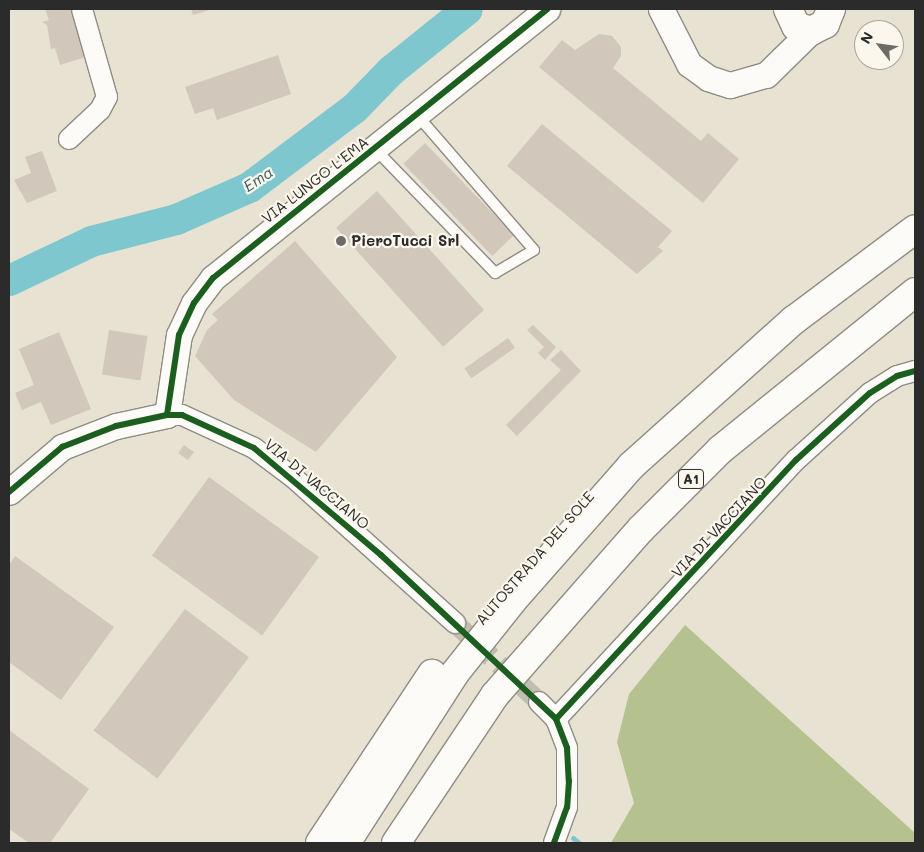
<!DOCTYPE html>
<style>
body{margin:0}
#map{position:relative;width:924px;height:852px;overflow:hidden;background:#e8e2d2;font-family:Mali,sans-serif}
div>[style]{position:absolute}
.forest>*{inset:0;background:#b5c290}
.stream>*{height:5px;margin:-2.5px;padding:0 2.5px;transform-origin:2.5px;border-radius:2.5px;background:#7fc7cf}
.river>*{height:31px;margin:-15.5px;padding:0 15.5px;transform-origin:15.5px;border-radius:15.5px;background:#7fc7cf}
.building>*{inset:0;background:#d1c7ba;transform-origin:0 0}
.minor-tunnel>*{height:20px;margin-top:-10px;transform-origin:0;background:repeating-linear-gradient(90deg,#c2bdb1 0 20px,transparent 0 30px)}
.roads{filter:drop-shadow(1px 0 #8f8c84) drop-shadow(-1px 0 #8f8c84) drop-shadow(0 1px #8f8c84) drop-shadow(0 -1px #8f8c84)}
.service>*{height:10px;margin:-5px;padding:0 5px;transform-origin:5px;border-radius:5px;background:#fcfbf8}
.minor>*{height:20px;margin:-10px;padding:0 10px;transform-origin:10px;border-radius:10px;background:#fcfbf8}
.tertiary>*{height:25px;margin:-12.5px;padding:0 12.5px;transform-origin:12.5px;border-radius:12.5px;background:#fcfbf8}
.primary>*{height:28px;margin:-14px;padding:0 14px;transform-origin:14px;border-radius:14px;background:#fcfbf8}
.motorway>*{height:28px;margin:-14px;padding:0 14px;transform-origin:14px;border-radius:14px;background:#fcfbf8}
.cycleway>*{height:6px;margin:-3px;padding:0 3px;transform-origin:3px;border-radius:3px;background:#1b5e20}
.dots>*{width:14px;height:14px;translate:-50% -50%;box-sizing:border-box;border:2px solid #fbf7ec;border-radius:50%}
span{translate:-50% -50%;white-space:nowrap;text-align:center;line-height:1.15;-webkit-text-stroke:4.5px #fbf7ec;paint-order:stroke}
.shield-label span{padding:1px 4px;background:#fbf7ec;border:1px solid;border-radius:4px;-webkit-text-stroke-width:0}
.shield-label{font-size:14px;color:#2b2b2b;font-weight:700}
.street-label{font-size:15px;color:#2b2b2b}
.poi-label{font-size:15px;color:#2b2b2b;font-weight:700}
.left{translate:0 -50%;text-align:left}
.water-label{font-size:16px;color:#395e64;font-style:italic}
.frame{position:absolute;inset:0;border:10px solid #2b2b2b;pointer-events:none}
.north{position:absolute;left:854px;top:20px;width:50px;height:50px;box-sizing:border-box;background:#fbf7ec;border:1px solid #a8a59f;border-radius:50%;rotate:300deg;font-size:14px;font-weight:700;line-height:20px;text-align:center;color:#2b2b2b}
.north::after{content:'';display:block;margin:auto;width:18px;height:22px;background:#6d6b65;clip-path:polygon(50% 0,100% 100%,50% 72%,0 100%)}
</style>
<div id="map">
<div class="forest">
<div style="clip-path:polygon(685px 625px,915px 833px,915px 843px,611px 843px,634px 803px,617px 742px,629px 694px)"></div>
</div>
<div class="stream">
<div style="left:573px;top:838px;width:8px;rotate:40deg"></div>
</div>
<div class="river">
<div style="left:9px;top:280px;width:91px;rotate:-25.4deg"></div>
<div style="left:91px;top:241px;width:88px;rotate:-14.5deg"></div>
<div style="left:176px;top:219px;width:80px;rotate:-23.7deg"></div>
<div style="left:249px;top:187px;width:131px;rotate:-37deg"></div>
<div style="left:354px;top:108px;width:53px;rotate:-45.8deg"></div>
<div style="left:391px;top:70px;width:97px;rotate:-38.8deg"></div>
</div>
<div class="building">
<div style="clip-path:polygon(45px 9px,75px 9px,89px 56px,60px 65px,55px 48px,51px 49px,47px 25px,42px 22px,49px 20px)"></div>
<div style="clip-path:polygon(191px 9px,213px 9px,193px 15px)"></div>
<div style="clip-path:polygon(599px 34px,612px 36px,621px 47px,621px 56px,613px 68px,701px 141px,708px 133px,739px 159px,703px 203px,539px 67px,562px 40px,575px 50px)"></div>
<div style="clip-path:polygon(278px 55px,291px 94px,217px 120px,213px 108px,195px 114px,185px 87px)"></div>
<div style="clip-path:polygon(542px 124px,672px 231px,658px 247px,663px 251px,637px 274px,507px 166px)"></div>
<div style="left:425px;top:143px;width:128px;height:30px;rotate:46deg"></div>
<div style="clip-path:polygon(42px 151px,57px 191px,27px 203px,14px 180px,31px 173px,25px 157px)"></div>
<div style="left:377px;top:191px;width:160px;height:55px;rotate:48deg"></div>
<div style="clip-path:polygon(295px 241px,397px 357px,316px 452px,234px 400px,195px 356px,207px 330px,218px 320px,212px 314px)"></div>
<div style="clip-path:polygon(533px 325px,556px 347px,545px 360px,538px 353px,544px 347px,527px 330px)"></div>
<div style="left:109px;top:330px;width:39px;height:45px;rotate:9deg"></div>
<div style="clip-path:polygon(59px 332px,91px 409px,51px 425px,41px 402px,22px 410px,15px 393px,34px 385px,19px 349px)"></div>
<div style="left:508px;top:338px;width:12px;height:53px;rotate:55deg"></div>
<div style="clip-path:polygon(561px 350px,581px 371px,517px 436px,506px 425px,561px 370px,550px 360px)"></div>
<div style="left:184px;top:445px;width:12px;height:10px;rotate:35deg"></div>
<div style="left:209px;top:477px;width:136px;height:97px;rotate:36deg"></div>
<div style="clip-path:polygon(15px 556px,114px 627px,61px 700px,9px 662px,9px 565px)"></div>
<div style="left:185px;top:609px;width:80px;height:152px;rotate:37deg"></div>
<div style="clip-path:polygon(9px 730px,89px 789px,50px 843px,29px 843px,9px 829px)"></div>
</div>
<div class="minor-tunnel">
<div style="left:455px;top:623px;width:115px;rotate:43.2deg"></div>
</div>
<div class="roads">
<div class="service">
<div style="left:375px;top:149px;width:173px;rotate:45.9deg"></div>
<div style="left:495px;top:273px;width:45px;rotate:-30.5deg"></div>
<div style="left:534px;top:250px;width:179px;rotate:-130.9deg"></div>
</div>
<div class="minor">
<div style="left:69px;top:139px;width:42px;rotate:-43.1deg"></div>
<div style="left:100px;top:110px;width:15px;rotate:-62deg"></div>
<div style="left:107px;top:97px;width:91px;rotate:-105.9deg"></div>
<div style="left:167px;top:415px;width:15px"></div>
<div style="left:182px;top:415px;width:79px;rotate:24.6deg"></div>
<div style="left:254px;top:448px;width:50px;rotate:36.9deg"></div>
<div style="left:294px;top:478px;width:217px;rotate:42deg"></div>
<div style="left:539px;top:702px;width:24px;rotate:45deg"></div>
<div style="left:556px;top:719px;width:31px;rotate:69deg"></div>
<div style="left:567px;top:748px;width:59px;rotate:90deg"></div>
<div style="left:567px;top:807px;width:38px;rotate:110deg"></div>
<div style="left:556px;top:719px;width:353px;rotate:-47.2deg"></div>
<div style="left:796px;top:460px;width:100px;rotate:-42.2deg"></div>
<div style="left:870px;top:393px;width:32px;rotate:-32deg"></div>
<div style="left:897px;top:376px;width:19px;rotate:-16deg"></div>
</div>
<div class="tertiary">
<div style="left:661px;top:9px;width:62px;rotate:63deg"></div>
<div style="left:689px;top:64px;width:24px;rotate:36deg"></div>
<div style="left:708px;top:78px;width:23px;rotate:18deg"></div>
<div style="left:730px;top:85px;width:37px;rotate:-16deg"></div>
<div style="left:766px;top:75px;width:63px;rotate:-44.4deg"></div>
<div style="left:9px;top:492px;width:70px;rotate:-40.3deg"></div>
<div style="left:62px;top:447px;width:58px;rotate:-21.3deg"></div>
<div style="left:116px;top:426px;width:52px;rotate:-12.2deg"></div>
<div style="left:167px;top:415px;width:81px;rotate:-81.5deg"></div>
<div style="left:179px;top:335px;width:35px;rotate:-65deg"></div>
<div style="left:194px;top:303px;width:31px;rotate:-53deg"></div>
<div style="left:213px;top:278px;width:429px;rotate:-38.8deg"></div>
</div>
<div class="primary">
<div style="left:788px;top:9px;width:19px;rotate:65deg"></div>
<div style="left:796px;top:26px;width:16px;rotate:18deg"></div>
<div style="left:811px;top:31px;width:16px;rotate:-27deg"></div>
<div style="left:825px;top:24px;width:16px;rotate:-68deg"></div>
</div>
<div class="motorway">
<div style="left:320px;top:843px;width:203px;rotate:-56.5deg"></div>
<div style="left:346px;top:843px;width:202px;rotate:-57.3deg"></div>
<div style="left:455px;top:673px;width:93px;rotate:-51.5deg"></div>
<div style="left:513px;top:600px;width:179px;rotate:-48.6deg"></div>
<div style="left:631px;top:466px;width:219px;rotate:-41.9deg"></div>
<div style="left:794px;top:320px;width:151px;rotate:-36.9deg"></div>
<div style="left:396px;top:843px;width:178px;rotate:-56.2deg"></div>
<div style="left:495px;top:695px;width:221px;rotate:-48.7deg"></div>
<div style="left:641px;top:529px;width:112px;rotate:-45deg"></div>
<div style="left:720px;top:450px;width:251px;rotate:-39deg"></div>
</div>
</div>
<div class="cycleway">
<div style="left:167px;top:415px;width:81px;rotate:-81.5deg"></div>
<div style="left:179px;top:335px;width:35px;rotate:-65deg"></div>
<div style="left:194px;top:303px;width:31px;rotate:-53deg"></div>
<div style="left:213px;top:278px;width:429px;rotate:-38.8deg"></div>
<div style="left:9px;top:492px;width:70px;rotate:-40.3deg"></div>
<div style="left:62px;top:447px;width:58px;rotate:-21.3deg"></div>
<div style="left:116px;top:426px;width:52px;rotate:-12.2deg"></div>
<div style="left:167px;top:415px;width:15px"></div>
<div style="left:182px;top:415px;width:79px;rotate:24.6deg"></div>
<div style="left:254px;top:448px;width:166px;rotate:40.1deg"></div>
<div style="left:381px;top:555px;width:240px;rotate:43.1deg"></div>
<div style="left:556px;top:719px;width:31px;rotate:69deg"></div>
<div style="left:567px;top:748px;width:33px;rotate:87deg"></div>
<div style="left:569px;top:781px;width:26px;rotate:94deg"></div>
<div style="left:567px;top:807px;width:38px;rotate:110deg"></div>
<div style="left:556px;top:719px;width:353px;rotate:-47.2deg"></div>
<div style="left:796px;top:460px;width:100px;rotate:-42.2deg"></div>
<div style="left:870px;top:393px;width:32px;rotate:-32deg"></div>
<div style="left:897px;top:376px;width:19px;rotate:-16deg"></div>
</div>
<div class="dots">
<div style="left:341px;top:241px;background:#6d6b65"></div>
</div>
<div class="shield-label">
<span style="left:691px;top:479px">A1</span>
</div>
<div class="street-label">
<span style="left:315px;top:180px;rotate:-38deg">VIA LUNGO L'EMA</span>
<span style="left:317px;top:484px;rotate:40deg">VIA DI VACCIANO</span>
<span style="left:719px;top:527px;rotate:-47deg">VIA DI VACCIANO</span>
<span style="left:535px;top:558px;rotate:-49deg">AUTOSTRADA DEL SOLE</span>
</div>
<div class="poi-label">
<span class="left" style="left:351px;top:241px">PieroTucci Srl</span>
</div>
<div class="water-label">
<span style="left:258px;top:179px;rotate:-34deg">Ema</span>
</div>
<div class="frame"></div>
<div class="north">N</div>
</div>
